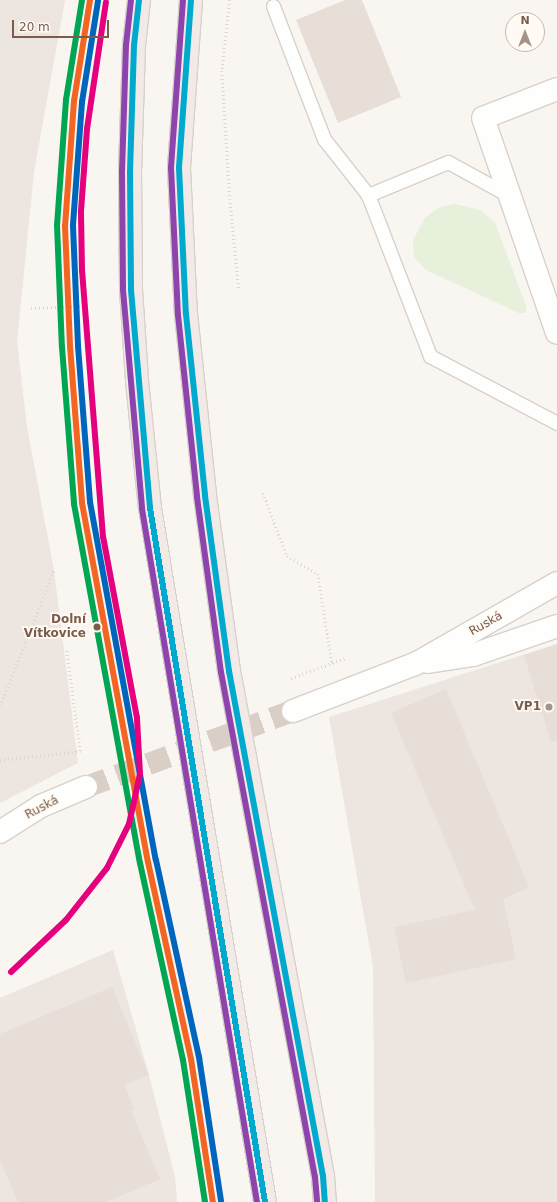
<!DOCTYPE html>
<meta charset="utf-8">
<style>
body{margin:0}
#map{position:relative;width:557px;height:1202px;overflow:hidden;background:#f9f5f0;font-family:"DejaVu Sans",sans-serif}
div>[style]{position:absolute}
.industrial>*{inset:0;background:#ede5e0}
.green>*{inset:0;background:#e7f0db}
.building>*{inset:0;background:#e6ded7}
.street-tunnel>*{height:22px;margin-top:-11px;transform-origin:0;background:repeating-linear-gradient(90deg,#d9cfc7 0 22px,transparent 0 33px)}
.path>*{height:2.5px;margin-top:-1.25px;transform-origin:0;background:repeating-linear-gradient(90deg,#dcd5d0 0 1px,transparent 0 4px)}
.roads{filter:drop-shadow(1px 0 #d7d1cb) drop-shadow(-1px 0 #d7d1cb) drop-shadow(0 1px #d7d1cb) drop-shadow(0 -1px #d7d1cb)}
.lane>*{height:13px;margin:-6.5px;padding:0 6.5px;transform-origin:6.5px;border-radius:6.5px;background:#fefefd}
.street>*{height:22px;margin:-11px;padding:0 11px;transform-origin:11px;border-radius:11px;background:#fefefd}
.highway>*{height:22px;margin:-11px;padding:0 11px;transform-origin:11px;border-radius:11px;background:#f2eae7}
.bus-1>*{height:6px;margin:-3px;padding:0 3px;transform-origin:3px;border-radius:3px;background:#00a9ce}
.bus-2>*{height:6px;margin:-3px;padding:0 3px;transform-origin:3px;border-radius:3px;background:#8e44ad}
.tram-1>*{height:6px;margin:-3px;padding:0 3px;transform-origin:3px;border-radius:3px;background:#f26522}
.tram-2>*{height:6px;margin:-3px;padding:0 3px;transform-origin:3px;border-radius:3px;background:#00a651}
.tram-3>*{height:6px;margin:-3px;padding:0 3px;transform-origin:3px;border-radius:3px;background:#0065bd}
.tram-4>*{height:6px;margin:-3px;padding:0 3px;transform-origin:3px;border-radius:3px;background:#e5007d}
.dots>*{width:11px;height:11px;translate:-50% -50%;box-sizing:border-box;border:2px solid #fffaf3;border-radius:50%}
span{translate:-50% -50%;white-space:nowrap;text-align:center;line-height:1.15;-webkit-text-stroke:3.5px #fffaf3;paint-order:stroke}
.stop-label{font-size:12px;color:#7a5c4d;font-weight:700}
.right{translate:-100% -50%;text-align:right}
.street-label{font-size:12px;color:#7a5c4d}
.poi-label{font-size:12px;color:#7a5c4d;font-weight:700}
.north{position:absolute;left:505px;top:12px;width:40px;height:40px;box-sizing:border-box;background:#fffaf3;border:1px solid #cabbb1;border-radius:50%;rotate:0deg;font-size:11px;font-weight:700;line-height:16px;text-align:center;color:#7a5c4d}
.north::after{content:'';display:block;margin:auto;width:14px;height:18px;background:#a69286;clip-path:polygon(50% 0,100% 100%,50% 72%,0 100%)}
.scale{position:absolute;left:12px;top:20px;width:97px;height:18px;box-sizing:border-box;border:2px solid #7a5c4d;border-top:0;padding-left:5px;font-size:12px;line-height:14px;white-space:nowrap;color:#7a5c4d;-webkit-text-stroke:3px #fffaf3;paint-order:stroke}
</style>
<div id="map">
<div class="industrial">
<div style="clip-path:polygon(0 0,65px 0,34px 172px,17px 342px,27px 427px,54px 570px,78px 763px,0 803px)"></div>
<div style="clip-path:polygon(557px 644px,557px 1202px,375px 1202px,373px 967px,329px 717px)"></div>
<div style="clip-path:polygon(113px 950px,149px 1075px,175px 1177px,177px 1202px,0 1202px,0 998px)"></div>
</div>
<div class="green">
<div style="clip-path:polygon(455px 204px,481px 210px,495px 223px,526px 306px,526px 313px,519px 313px,426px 270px,414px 257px,413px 240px,425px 218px,438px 208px)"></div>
</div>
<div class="building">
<div style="clip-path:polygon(345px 0,362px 0,401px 97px,338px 123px,296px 20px)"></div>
<div style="clip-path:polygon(557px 644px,557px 741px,551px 742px,524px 655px)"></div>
<div style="clip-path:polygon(446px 689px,529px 887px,503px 899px,516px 959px,406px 983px,394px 927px,475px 910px,391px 713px)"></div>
<div style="clip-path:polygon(112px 987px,149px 1075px,124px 1085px,134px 1109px,131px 1110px,160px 1179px,106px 1202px,18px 1202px,0 1161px,0 1034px)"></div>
</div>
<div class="street-tunnel">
<div style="left:86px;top:787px;width:221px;rotate:-20.2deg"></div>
</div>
<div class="path">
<div style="left:230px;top:0;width:71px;rotate:96.4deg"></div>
<div style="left:222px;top:71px;width:128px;rotate:86.4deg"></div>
<div style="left:230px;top:199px;width:91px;rotate:84.4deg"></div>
<div style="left:31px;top:308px;width:51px;rotate:-2.2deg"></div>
<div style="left:263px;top:493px;width:67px;rotate:69.1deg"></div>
<div style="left:287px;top:556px;width:36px;rotate:30deg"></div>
<div style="left:318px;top:574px;width:90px;rotate:81.1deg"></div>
<div style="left:121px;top:637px;width:93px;rotate:78.8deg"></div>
<div style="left:291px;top:678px;width:59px;rotate:-20deg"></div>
<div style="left:0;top:706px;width:146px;rotate:-68.3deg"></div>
<div style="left:0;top:760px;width:81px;rotate:-6.4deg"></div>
<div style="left:80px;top:751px;width:104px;rotate:-97.7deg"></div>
</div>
<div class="roads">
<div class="lane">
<div style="left:273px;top:6px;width:142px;rotate:69deg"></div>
<div style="left:324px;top:139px;width:71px;rotate:51.8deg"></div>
<div style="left:510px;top:196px;width:71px;rotate:-151.3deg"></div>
<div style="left:448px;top:162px;width:87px;rotate:157.6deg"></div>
<div style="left:368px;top:195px;width:173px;rotate:68.9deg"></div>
<div style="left:430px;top:356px;width:144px;rotate:27.8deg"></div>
</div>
<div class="street">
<div style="left:557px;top:89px;width:79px;rotate:158.6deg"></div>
<div style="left:483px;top:118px;width:227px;rotate:71deg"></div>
<div style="left:428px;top:662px;width:46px;rotate:-8.8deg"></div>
<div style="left:473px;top:655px;width:89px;rotate:-19deg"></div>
<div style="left:293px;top:711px;width:131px;rotate:-21.1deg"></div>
<div style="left:415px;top:664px;width:163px;rotate:-29.7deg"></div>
<div style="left:0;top:832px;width:49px;rotate:-32.4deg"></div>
<div style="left:41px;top:806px;width:49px;rotate:-22.9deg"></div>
</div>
<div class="highway">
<div style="left:139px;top:0;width:45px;rotate:96.3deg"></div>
<div style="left:134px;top:45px;width:127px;rotate:91.8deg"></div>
<div style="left:130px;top:172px;width:118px;rotate:89.5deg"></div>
<div style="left:131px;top:290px;width:91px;rotate:86.2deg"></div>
<div style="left:137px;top:381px;width:128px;rotate:84.2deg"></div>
<div style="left:150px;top:508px;width:703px;rotate:80.59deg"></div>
<div style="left:191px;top:0;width:168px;rotate:94.1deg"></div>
<div style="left:179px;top:168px;width:146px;rotate:87.3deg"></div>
<div style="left:186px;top:314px;width:183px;rotate:84deg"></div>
<div style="left:205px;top:496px;width:177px;rotate:82.2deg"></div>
<div style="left:229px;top:671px;width:514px;rotate:79.46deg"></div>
<div style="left:323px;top:1176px;width:26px;rotate:86deg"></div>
</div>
</div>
<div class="bus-1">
<div style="left:139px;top:0;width:45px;rotate:96.3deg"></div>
<div style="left:134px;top:45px;width:127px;rotate:91.8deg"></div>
<div style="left:130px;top:172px;width:118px;rotate:89.5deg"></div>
<div style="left:131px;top:290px;width:219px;rotate:85deg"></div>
<div style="left:150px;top:508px;width:703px;rotate:80.59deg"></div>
<div style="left:191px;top:0;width:168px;rotate:94.1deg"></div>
<div style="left:179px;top:168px;width:146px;rotate:87.3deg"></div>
<div style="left:186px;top:314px;width:183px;rotate:84deg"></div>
<div style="left:205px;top:496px;width:177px;rotate:82.2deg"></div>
<div style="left:229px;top:671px;width:514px;rotate:79.46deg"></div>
<div style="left:323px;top:1176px;width:26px;rotate:86deg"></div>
</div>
<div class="bus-2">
<div style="left:131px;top:0;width:45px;rotate:96.3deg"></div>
<div style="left:126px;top:45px;width:127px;rotate:91.8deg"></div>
<div style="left:122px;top:172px;width:118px;rotate:89.5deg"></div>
<div style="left:123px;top:290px;width:220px;rotate:85deg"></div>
<div style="left:142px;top:509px;width:702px;rotate:80.58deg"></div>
<div style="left:183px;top:0;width:168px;rotate:94.1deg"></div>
<div style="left:171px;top:168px;width:147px;rotate:87.3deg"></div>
<div style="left:178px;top:315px;width:183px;rotate:84deg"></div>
<div style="left:197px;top:497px;width:177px;rotate:82.2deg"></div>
<div style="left:221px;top:672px;width:514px;rotate:79.46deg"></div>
<div style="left:315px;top:1177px;width:25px;rotate:85deg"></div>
</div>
<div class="tram-1">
<div style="left:90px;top:0;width:102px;rotate:99deg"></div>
<div style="left:74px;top:101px;width:125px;rotate:94.1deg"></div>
<div style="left:65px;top:226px;width:120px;rotate:87.6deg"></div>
<div style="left:70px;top:346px;width:157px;rotate:85.6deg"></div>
<div style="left:82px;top:503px;width:365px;rotate:79.6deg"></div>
<div style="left:148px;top:862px;width:202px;rotate:77.7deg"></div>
<div style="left:191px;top:1059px;width:145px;rotate:81.3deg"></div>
</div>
<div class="tram-2">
<div style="left:82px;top:0;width:101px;rotate:99.1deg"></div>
<div style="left:66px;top:100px;width:125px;rotate:94.1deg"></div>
<div style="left:57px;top:225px;width:122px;rotate:87.7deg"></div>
<div style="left:62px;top:347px;width:157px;rotate:85.6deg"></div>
<div style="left:74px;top:504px;width:365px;rotate:79.6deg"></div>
<div style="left:140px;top:863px;width:202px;rotate:77.7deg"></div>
<div style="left:183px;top:1060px;width:144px;rotate:81.2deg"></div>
</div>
<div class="tram-3">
<div style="left:98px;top:1px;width:102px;rotate:99deg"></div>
<div style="left:82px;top:102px;width:124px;rotate:94.2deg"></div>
<div style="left:73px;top:226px;width:120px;rotate:87.6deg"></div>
<div style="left:78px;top:346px;width:156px;rotate:85.6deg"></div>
<div style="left:90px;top:502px;width:364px;rotate:79.6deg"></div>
<div style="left:156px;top:860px;width:202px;rotate:77.7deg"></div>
<div style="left:199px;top:1057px;width:146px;rotate:81.3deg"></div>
</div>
<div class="tram-4">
<div style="left:11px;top:972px;width:76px;rotate:-43.4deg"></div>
<div style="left:66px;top:920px;width:66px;rotate:-51.7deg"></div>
<div style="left:107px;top:868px;width:49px;rotate:-63.4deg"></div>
<div style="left:129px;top:824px;width:51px;rotate:-77.6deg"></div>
<div style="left:140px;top:774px;width:56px;rotate:-93.1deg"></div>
<div style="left:137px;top:718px;width:184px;rotate:-100.6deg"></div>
<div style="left:103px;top:537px;width:267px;rotate:-94.5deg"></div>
<div style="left:82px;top:271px;width:60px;rotate:-91deg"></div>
<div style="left:81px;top:211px;width:82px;rotate:-85.8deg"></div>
<div style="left:87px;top:129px;width:128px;rotate:-81.5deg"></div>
</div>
<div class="dots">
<div style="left:97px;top:627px;background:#7a5c4d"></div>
<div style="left:549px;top:707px;background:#a69286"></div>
</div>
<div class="stop-label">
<span class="right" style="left:86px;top:627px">Dolní<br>Vítkovice</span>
</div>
<div class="street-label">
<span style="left:486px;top:624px;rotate:-30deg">Ruská</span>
<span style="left:42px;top:808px;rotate:-28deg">Ruská</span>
</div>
<div class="poi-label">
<span class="right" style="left:541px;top:707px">VP1</span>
</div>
<div class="north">N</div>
<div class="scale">20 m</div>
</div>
